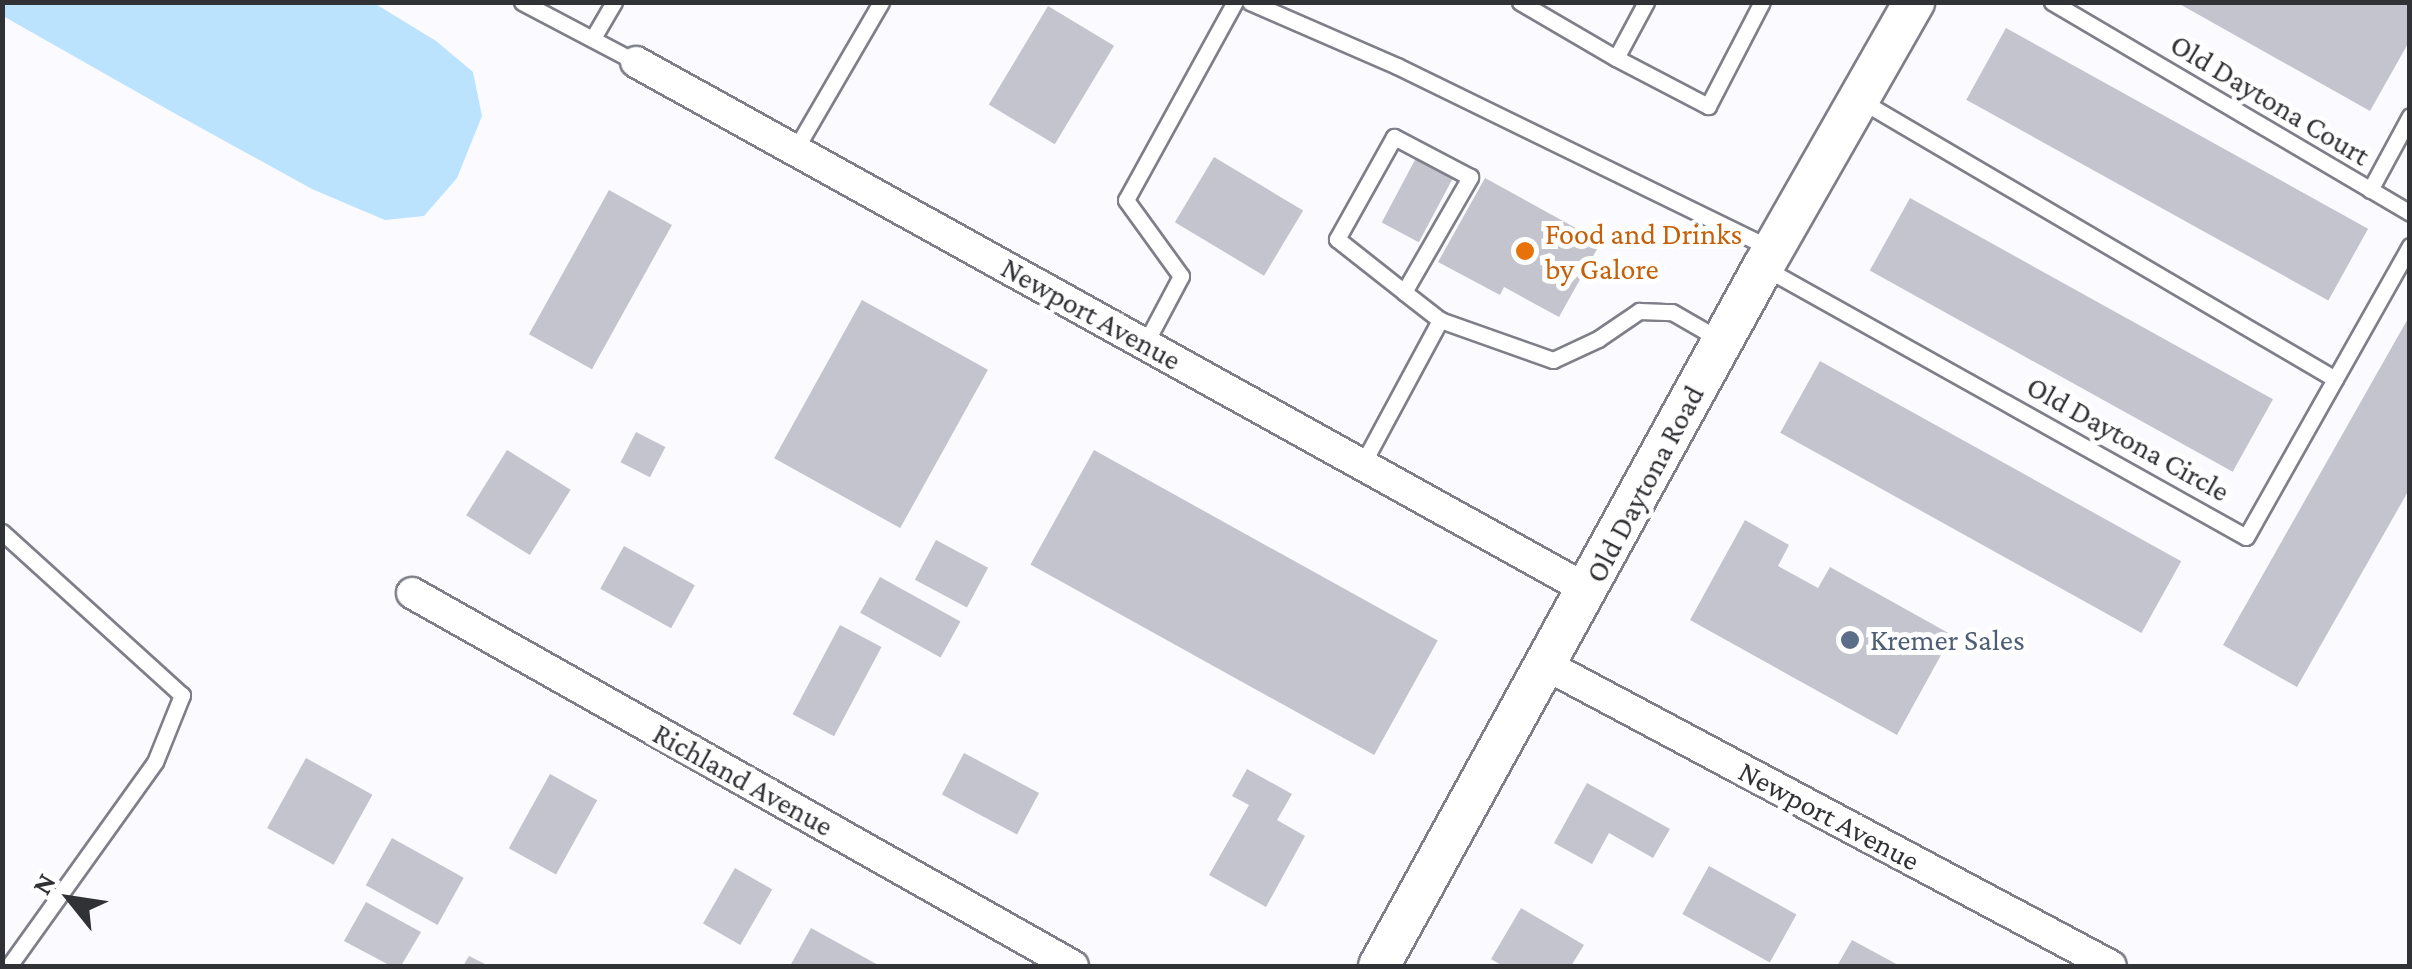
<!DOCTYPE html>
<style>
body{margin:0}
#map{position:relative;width:2412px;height:969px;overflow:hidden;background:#fafaff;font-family:"Crimson Pro",serif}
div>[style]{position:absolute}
.water>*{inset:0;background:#bbe3fe}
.building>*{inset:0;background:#c3c4ce;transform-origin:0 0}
.roads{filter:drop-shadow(2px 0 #7e7f89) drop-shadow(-2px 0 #7e7f89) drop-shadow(0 2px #7e7f89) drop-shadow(0 -2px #7e7f89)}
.service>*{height:15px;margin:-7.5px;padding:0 7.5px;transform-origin:7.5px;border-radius:7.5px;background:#fff}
.minor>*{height:30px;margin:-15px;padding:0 15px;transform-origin:15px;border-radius:15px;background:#fff}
.tertiary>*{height:40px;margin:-20px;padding:0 20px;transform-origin:20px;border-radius:20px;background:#fff}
.dots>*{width:28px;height:28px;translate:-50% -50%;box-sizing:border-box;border:5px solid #fff;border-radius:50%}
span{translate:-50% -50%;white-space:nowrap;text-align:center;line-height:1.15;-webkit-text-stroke:10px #fff;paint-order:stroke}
.street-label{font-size:30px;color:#313236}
.food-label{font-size:30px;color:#c56008}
.left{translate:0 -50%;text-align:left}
.service-label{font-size:30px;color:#4e5e75}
.frame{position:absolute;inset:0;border:5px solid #313236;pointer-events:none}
.north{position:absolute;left:20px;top:849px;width:100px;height:100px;-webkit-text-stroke:8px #fff;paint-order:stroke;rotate:300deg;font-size:28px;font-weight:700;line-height:40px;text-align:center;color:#313236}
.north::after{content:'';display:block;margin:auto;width:35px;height:45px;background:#313236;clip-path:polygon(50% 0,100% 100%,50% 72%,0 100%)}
</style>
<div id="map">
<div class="water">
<div style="clip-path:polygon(3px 2px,374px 3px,436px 41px,473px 72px,482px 116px,457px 178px,424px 216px,385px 220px,312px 189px,174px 113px,3px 16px)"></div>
</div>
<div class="building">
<div style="clip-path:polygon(2176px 2px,2410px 2px,2410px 40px,2370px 111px)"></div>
<div style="left:1048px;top:6px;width:77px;height:115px;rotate:31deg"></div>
<div style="left:2006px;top:28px;width:414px;height:82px;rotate:29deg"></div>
<div style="left:1214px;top:157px;width:104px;height:76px;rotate:31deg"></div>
<div style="left:1416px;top:158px;width:42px;height:73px;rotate:28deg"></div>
<div style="clip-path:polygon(1485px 178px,1601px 242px,1559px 317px,1504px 287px,1500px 295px,1438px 262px)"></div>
<div style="left:609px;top:190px;width:72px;height:165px;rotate:29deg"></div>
<div style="left:1910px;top:198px;width:415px;height:83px;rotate:29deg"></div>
<div style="left:862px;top:300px;width:144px;height:181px;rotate:29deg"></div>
<div style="clip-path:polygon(2410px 315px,2410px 488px,2297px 687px,2223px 645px)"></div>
<div style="left:1820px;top:361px;width:413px;height:82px;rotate:29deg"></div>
<div style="left:636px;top:432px;width:33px;height:34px;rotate:27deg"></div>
<div style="left:507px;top:450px;width:75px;height:77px;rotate:32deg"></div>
<div style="left:1094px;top:450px;width:393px;height:131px;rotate:29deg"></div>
<div style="clip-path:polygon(1745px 520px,1789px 545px,1778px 566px,1818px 588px,1830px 567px,1952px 635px,1897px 735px,1690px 620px)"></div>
<div style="left:936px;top:540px;width:59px;height:45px;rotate:28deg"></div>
<div style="left:624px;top:546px;width:81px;height:49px;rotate:29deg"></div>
<div style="left:880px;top:577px;width:92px;height:41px;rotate:29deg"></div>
<div style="left:840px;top:625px;width:47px;height:101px;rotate:28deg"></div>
<div style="left:964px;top:753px;width:85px;height:47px;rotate:28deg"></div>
<div style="left:306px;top:758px;width:76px;height:80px;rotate:29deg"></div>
<div style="clip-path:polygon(1247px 769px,1292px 794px,1277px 820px,1305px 836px,1266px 907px,1209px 875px,1249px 805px,1232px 796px)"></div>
<div style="left:550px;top:774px;width:54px;height:85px;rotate:29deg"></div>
<div style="clip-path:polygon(1587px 783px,1670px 829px,1653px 858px,1609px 833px,1592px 864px,1554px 843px)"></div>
<div style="left:392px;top:838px;width:82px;height:54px;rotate:29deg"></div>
<div style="left:1709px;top:866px;width:100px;height:55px;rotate:29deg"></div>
<div style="left:735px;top:868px;width:43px;height:64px;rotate:30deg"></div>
<div style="clip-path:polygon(366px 902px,421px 932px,401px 966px,391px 966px,344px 941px)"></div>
<div style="clip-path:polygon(1521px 908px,1584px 945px,1571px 966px,1503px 966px,1491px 959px)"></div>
<div style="clip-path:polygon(811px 928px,880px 966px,790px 966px)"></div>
<div style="clip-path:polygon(1852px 940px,1900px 966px,1837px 966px)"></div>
<div style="clip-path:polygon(469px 956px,489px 966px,463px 966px)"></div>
</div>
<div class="roads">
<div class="service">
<div style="left:522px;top:2px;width:129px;rotate:27.8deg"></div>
<div style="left:1250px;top:2px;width:160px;rotate:23.5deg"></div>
<div style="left:1397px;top:66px;width:415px;rotate:26deg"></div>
<div style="left:1520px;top:2px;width:111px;rotate:30.3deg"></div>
<div style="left:1616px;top:58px;width:64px;rotate:-61.8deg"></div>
<div style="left:2052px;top:2px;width:416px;rotate:30.5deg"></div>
<div style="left:593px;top:38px;width:42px;rotate:-59.7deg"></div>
<div style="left:1616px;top:58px;width:104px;rotate:27.6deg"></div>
<div style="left:1708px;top:106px;width:117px;rotate:-62.6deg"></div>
<div style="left:1860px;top:100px;width:551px;rotate:30.43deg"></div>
<div style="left:795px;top:150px;width:171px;rotate:-59.8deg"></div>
<div style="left:2370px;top:190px;width:84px;rotate:-61.6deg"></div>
<div style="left:1763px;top:267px;width:553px;rotate:29.21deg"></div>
<div style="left:2246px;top:537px;width:334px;rotate:-60.6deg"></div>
<div style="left:1404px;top:292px;width:133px;rotate:-60.1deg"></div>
<div style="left:1470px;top:177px;width:86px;rotate:-152.2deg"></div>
<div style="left:1394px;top:137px;width:117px;rotate:119.2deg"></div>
<div style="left:1337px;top:239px;width:85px;rotate:38.3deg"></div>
<div style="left:1404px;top:292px;width:46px;rotate:37.9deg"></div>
<div style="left:1145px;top:344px;width:77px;rotate:-62.1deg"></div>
<div style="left:1181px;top:276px;width:94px;rotate:-125.9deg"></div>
<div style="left:1126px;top:200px;width:226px;rotate:-61.2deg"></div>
<div style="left:1362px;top:465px;width:165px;rotate:-61.7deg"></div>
<div style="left:1440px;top:320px;width:120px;rotate:19.5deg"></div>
<div style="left:1553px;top:360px;width:50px;rotate:-25deg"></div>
<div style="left:1598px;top:339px;width:50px;rotate:-34.3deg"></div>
<div style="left:1639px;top:311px;width:33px;rotate:2deg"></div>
<div style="left:1672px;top:312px;width:54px;rotate:29.9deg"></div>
<div style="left:2px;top:532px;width:243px;rotate:42.2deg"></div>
<div style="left:182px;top:695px;width:72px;rotate:111.9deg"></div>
<div style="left:155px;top:762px;width:251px;rotate:125.6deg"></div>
</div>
<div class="minor">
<div style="left:636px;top:62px;width:1089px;rotate:29.01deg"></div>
<div style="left:412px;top:593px;width:759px;rotate:29.44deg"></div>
<div style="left:1546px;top:665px;width:640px;rotate:28.05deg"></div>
</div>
<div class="tertiary">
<div style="left:1379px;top:966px;width:798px;rotate:-61.22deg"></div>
<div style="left:1763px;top:267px;width:305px;rotate:-60.3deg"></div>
</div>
</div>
<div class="dots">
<div style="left:1525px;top:251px;background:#e8710a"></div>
<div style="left:1850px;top:640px;background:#5c6f8a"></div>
</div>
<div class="street-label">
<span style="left:2270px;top:100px;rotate:31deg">Old Daytona Court</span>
<span style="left:1091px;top:314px;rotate:29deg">Newport Avenue</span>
<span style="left:2128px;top:439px;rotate:29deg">Old Daytona Circle</span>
<span style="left:1645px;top:484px;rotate:-62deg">Old Daytona Road</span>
<span style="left:743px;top:780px;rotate:29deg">Richland Avenue</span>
<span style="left:1829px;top:816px;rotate:28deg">Newport Avenue</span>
</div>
<div class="food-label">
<span class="left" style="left:1545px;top:251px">Food and Drinks<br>by Galore</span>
</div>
<div class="service-label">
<span class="left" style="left:1870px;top:640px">Kremer Sales</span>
</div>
<div class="frame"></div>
<div class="north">N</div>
</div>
